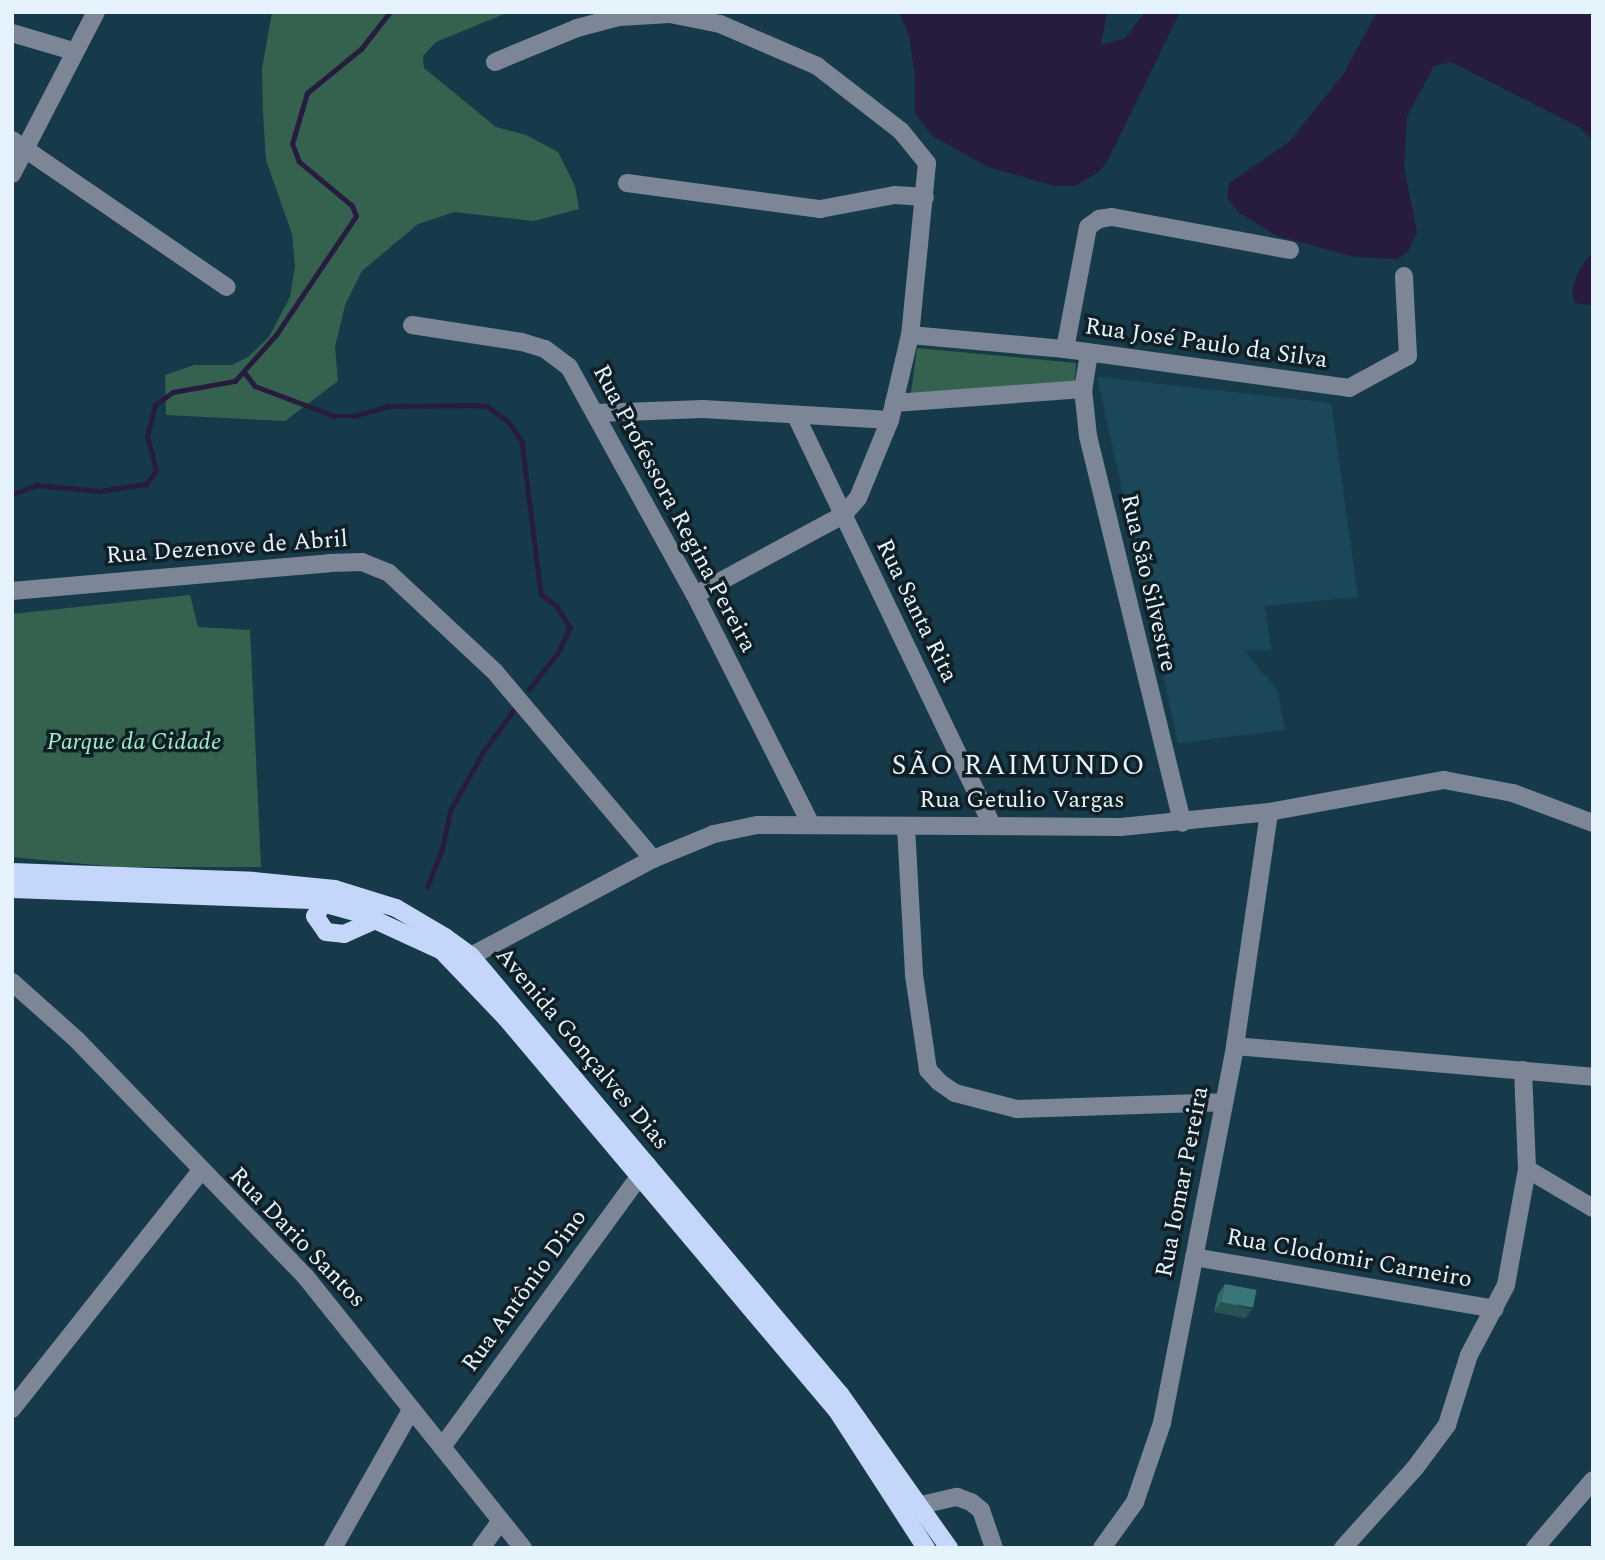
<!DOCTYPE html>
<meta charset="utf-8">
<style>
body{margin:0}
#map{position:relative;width:1605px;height:1560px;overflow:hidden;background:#173a4a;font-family:Spectral,serif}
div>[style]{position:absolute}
.built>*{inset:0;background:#1a485a}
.green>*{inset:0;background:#35624e}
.water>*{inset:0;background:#271c3e}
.stream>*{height:4.5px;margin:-2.25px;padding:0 2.25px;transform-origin:2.25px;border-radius:2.25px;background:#271c3e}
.minor>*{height:18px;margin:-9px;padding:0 9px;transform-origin:9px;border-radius:9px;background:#7d8697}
.major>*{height:18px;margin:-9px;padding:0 9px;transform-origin:9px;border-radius:9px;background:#c4d6fa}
.wall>*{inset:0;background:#316566}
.shaded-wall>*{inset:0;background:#285353}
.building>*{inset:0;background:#397677;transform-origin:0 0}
span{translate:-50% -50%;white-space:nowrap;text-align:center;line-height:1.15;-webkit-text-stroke:7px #101f26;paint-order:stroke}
.street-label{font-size:24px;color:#e5f4fc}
.park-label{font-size:24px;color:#a0efcb;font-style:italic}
.quarter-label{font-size:28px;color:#e5f4fc;letter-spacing:2px}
.frame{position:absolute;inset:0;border:14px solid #e5f4fc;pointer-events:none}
</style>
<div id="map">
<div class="built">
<div style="clip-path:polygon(1097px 377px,1331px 403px,1358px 597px,1265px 606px,1271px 650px,1245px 651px,1277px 690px,1285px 730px,1178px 743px)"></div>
</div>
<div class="green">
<div style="clip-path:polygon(272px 12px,509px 12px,436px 42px,423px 56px,424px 68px,496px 127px,526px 135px,558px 152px,575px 186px,579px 209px,534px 221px,454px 212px,418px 224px,362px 271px,345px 305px,335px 347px,338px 381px,285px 421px,166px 415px,165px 375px,194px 365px,232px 365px,248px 357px,269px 337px,290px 297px,295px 266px,292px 234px,266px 160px,263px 113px,262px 69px)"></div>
<div style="clip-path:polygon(917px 348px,1076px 363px,1075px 382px,911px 393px)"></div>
<div style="clip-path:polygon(190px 595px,198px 627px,250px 630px,261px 867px,116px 867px,12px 857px,12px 614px)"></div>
</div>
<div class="water">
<div style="clip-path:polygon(899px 12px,1107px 12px,1101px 45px,1125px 38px,1145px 12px,1180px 12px,1109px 158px,1099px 172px,1075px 186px,1055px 186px,988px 167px,932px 136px,915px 113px,915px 77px,909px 36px)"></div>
<div style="clip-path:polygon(1377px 12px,1593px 12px,1593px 141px,1579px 127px,1451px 62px,1434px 66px,1407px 116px,1404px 167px,1417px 232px,1408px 252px,1397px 259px,1355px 257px,1277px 236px,1238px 212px,1227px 198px,1229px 183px,1290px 141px,1344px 73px)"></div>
<div style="clip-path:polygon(1593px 251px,1593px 306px,1575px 303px,1572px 291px,1578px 272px)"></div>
</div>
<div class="stream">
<div style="left:245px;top:373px;width:16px;rotate:52deg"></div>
<div style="left:255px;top:386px;width:85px;rotate:20.6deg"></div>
<div style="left:335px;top:416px;width:19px"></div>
<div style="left:354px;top:416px;width:35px;rotate:-16deg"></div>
<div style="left:388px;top:406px;width:86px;rotate:-0.7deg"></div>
<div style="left:474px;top:405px;width:13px;rotate:4deg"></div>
<div style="left:487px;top:406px;width:26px;rotate:36deg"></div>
<div style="left:508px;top:421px;width:24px;rotate:55deg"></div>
<div style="left:522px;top:441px;width:154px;rotate:82.9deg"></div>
<div style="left:541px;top:594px;width:20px;rotate:37deg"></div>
<div style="left:557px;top:606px;width:26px;rotate:59deg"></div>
<div style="left:570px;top:628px;width:26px;rotate:115deg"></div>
<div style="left:559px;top:652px;width:48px;rotate:128.3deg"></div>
<div style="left:12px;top:494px;width:27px;rotate:-20deg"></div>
<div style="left:37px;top:485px;width:63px;rotate:5.4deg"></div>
<div style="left:100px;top:491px;width:47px;rotate:-8.7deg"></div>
<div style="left:146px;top:484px;width:17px;rotate:-54deg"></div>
<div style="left:156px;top:470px;width:34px;rotate:-105deg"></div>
<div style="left:147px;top:437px;width:33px;rotate:-76deg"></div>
<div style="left:155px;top:405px;width:22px;rotate:-36deg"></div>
<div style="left:173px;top:392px;width:63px;rotate:-10.1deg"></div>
<div style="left:235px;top:381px;width:62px;rotate:-48.3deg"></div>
<div style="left:276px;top:335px;width:143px;rotate:-56.1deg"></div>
<div style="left:356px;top:216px;width:11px;rotate:-112deg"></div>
<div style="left:352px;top:206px;width:69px;rotate:-140.3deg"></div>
<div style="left:299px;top:162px;width:19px;rotate:-111deg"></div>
<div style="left:292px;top:144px;width:53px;rotate:-73.6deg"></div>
<div style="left:307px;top:93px;width:70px;rotate:-39.2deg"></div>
<div style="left:361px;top:49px;width:47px;rotate:-51.9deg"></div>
<div style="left:427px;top:887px;width:41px;rotate:-68.5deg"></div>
<div style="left:442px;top:849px;width:39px;rotate:-78deg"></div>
<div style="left:450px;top:811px;width:68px;rotate:-60.8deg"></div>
<div style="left:483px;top:752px;width:51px;rotate:-53.8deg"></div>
</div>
<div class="minor">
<div style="left:12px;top:33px;width:64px;rotate:16.4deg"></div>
<div style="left:495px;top:62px;width:89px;rotate:-22.5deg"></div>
<div style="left:577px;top:28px;width:43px;rotate:-14.7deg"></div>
<div style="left:619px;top:17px;width:51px;rotate:-3.4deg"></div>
<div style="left:670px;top:14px;width:51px;rotate:11.3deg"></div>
<div style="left:720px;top:24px;width:106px;rotate:23.4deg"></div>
<div style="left:817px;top:66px;width:106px;rotate:37.7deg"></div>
<div style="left:901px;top:131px;width:41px;rotate:50.9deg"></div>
<div style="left:927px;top:163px;width:173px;rotate:95.6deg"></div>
<div style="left:910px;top:335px;width:87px;rotate:103.2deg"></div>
<div style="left:890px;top:420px;width:84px;rotate:112.3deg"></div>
<div style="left:858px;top:498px;width:23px;rotate:131deg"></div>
<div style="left:843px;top:515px;width:168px;rotate:151.6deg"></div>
<div style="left:12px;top:140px;width:260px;rotate:34.4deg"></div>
<div style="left:12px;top:174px;width:182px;rotate:-62.6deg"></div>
<div style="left:627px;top:183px;width:195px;rotate:7.7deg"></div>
<div style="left:820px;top:209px;width:76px;rotate:-10.6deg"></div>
<div style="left:895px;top:195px;width:30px;rotate:4deg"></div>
<div style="left:412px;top:325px;width:111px;rotate:8.8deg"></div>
<div style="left:522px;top:342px;width:24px;rotate:17deg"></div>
<div style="left:545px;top:349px;width:30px;rotate:37deg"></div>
<div style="left:569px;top:367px;width:260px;rotate:61.1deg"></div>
<div style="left:695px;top:595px;width:255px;rotate:63.2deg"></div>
<div style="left:910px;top:335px;width:156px;rotate:5.2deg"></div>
<div style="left:1065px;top:349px;width:287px;rotate:7.8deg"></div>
<div style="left:1349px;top:388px;width:67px;rotate:-28.5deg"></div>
<div style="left:1408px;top:356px;width:80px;rotate:-92.9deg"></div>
<div style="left:1065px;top:349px;width:124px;rotate:-79.3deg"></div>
<div style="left:1088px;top:227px;width:14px;rotate:-36deg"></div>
<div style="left:1099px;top:219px;width:13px;rotate:-9deg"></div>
<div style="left:1112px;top:217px;width:181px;rotate:10.5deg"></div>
<div style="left:1089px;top:353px;width:36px;rotate:99deg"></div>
<div style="left:1083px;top:389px;width:47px;rotate:83.9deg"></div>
<div style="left:1088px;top:436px;width:398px;rotate:76.3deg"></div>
<div style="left:894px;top:403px;width:190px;rotate:-4.2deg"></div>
<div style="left:597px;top:413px;width:106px;rotate:-2.2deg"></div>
<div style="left:703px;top:409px;width:187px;rotate:3.4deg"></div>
<div style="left:796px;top:416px;width:454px;rotate:64.4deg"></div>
<div style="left:12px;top:591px;width:319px;rotate:-5deg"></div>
<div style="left:330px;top:563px;width:32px;rotate:-2deg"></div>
<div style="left:362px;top:562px;width:29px;rotate:22deg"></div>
<div style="left:389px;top:573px;width:145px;rotate:43deg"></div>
<div style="left:495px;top:672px;width:245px;rotate:49.8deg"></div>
<div style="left:906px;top:826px;width:149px;rotate:86.9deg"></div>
<div style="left:914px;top:975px;width:96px;rotate:81.6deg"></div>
<div style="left:928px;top:1070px;width:16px;rotate:47deg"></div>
<div style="left:939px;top:1082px;width:19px;rotate:35deg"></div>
<div style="left:955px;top:1093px;width:64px;rotate:14.5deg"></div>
<div style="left:1017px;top:1109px;width:207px;rotate:-1.9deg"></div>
<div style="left:471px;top:956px;width:206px;rotate:-28.1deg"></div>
<div style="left:653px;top:859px;width:66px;rotate:-22.3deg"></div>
<div style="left:714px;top:834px;width:44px;rotate:-11.8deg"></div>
<div style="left:757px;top:825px;width:364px;rotate:0.3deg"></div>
<div style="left:1121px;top:827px;width:149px;rotate:-5.8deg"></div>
<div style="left:1269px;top:812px;width:178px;rotate:-10.4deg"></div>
<div style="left:1444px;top:780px;width:70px;rotate:10.7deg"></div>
<div style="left:1513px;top:793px;width:85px;rotate:20.6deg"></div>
<div style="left:12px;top:982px;width:87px;rotate:41.7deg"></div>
<div style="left:77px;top:1040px;width:328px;rotate:46deg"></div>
<div style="left:305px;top:1276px;width:349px;rotate:51.3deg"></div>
<div style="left:1235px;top:1046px;width:359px;rotate:4.9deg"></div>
<div style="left:1527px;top:1169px;width:77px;rotate:30.6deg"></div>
<div style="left:1194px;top:1257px;width:305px;rotate:9.8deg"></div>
<div style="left:12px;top:1409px;width:303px;rotate:-51.6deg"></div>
<div style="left:442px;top:1447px;width:349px;rotate:-53.9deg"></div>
<div style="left:921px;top:1505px;width:37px;rotate:-13deg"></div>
<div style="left:957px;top:1497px;width:15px;rotate:20deg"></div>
<div style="left:971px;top:1502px;width:13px;rotate:39deg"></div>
<div style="left:981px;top:1510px;width:40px;rotate:71.1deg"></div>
<div style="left:333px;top:1548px;width:159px;rotate:-60.5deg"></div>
<div style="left:481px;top:1548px;width:32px;rotate:-54deg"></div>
<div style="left:1102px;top:1548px;width:57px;rotate:-54.3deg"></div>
<div style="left:1135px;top:1502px;width:83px;rotate:-71.1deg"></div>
<div style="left:1162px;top:1423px;width:384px;rotate:-79deg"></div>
<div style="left:1235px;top:1046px;width:236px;rotate:-81.7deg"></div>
<div style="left:1343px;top:1548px;width:108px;rotate:-48deg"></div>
<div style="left:1415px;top:1468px;width:54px;rotate:-53.3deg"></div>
<div style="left:1447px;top:1425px;width:73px;rotate:-72.6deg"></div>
<div style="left:1469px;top:1355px;width:79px;rotate:-62.1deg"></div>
<div style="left:1506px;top:1285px;width:118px;rotate:-79.7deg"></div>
<div style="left:1527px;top:1169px;width:99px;rotate:-92.3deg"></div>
<div style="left:1535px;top:1548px;width:89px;rotate:-49.5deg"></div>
</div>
<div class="major">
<div style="left:12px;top:872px;width:241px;rotate:2.1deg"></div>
<div style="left:253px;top:881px;width:82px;rotate:5.6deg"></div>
<div style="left:335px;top:889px;width:64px;rotate:17.3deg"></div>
<div style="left:396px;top:908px;width:57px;rotate:30.6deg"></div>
<div style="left:445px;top:937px;width:32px;rotate:36deg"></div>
<div style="left:471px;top:956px;width:573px;rotate:49.89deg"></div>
<div style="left:840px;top:1394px;width:189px;rotate:54.7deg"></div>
<div style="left:12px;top:889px;width:300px;rotate:2.1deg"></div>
<div style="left:312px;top:900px;width:52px;rotate:15.6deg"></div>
<div style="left:362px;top:914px;width:88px;rotate:24.8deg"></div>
<div style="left:442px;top:951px;width:93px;rotate:46.3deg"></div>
<div style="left:506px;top:1018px;width:515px;rotate:49.88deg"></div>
<div style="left:838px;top:1412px;width:162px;rotate:57.1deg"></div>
<div style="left:328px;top:897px;width:23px;rotate:124deg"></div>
<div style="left:315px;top:916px;width:19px;rotate:55deg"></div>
<div style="left:326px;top:932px;width:18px;rotate:6deg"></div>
<div style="left:344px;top:934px;width:36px;rotate:-24deg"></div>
</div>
<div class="wall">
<div style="clip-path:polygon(1225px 1284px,1246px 1318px,1214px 1312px,1218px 1294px)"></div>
</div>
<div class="shaded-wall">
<div style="clip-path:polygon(1221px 1302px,1252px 1309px,1246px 1318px,1214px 1312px)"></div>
</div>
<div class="building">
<div style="left:1225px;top:1284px;width:32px;height:18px;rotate:11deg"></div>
</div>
<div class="street-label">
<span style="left:1206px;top:344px;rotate:8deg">Rua José Paulo da Silva</span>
<span style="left:674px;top:509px;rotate:62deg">Rua Professora Regina Pereira</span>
<span style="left:227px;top:548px;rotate:-4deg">Rua Dezenove de Abril</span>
<span style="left:1148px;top:583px;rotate:77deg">Rua São Silvestre</span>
<span style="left:916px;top:611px;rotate:64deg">Rua Santa Rita</span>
<span style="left:1022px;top:801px">Rua Getulio Vargas</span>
<span style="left:582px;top:1049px;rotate:50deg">Avenida Gonçalves Dias</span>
<span style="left:1183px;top:1182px;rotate:-79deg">Rua Iomar Pereira</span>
<span style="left:297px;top:1238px;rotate:46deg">Rua Dario Santos</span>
<span style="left:1349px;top:1259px;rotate:10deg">Rua Clodomir Carneiro</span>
<span style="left:525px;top:1291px;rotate:-54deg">Rua Antônio Dino</span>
</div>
<div class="park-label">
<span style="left:134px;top:743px">Parque da Cidade</span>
</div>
<div class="quarter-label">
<span style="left:1019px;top:766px">SÃO RAIMUNDO</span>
</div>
<div class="frame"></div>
</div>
